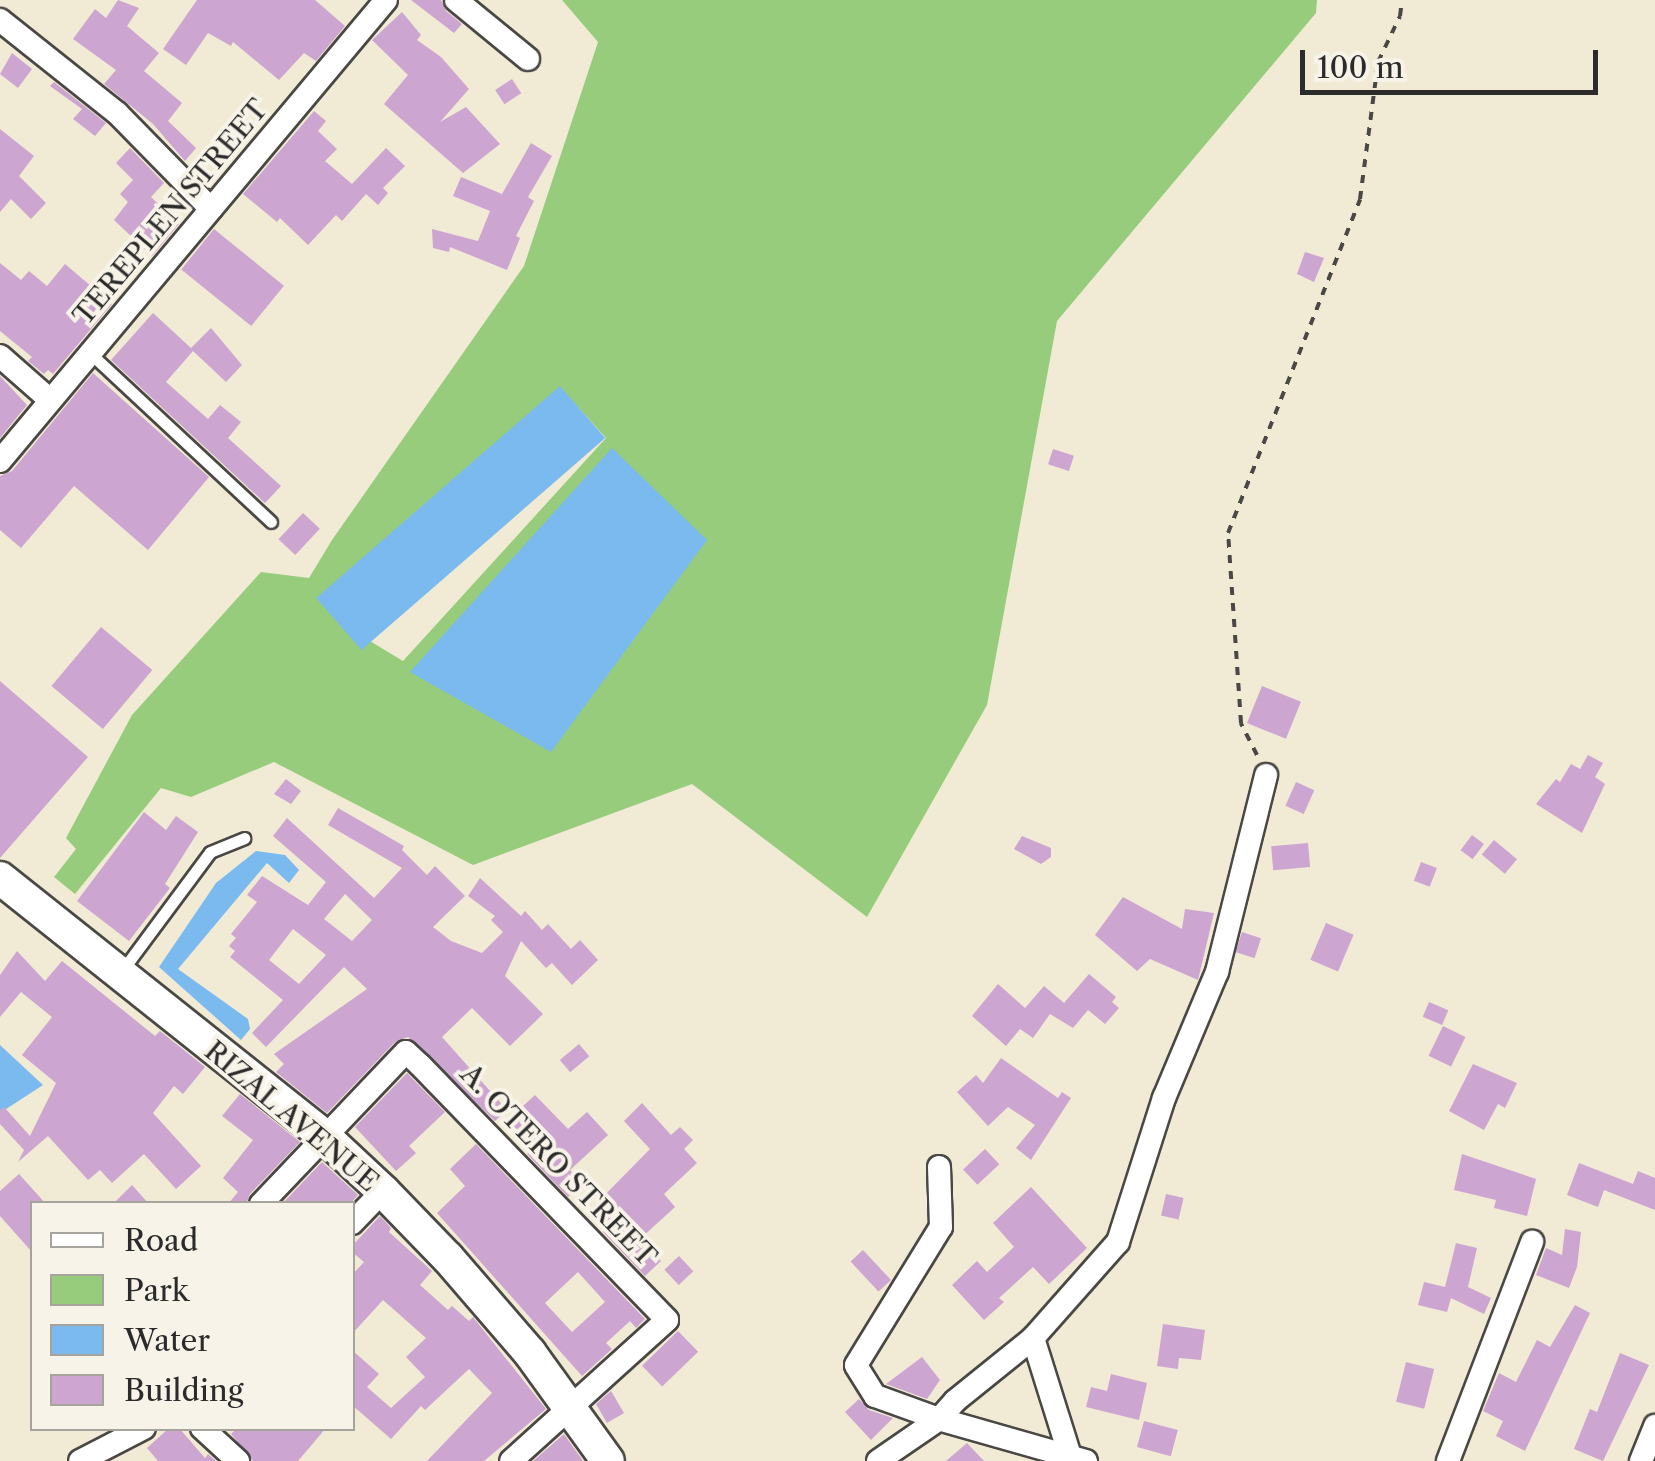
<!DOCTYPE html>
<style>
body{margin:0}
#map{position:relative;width:1655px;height:1461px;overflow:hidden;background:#f1ead4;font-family:"Libre Caslon Text",serif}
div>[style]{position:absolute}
.green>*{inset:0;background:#97cc7d}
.water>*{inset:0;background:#7abaee;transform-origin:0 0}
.building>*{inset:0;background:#cda5d1;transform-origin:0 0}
.path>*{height:4px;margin-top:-2px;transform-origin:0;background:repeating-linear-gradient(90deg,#494844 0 8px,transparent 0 16px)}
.roads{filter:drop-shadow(2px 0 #494844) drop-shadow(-2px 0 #494844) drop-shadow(0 2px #494844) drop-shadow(0 -2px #494844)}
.service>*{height:11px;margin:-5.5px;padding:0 5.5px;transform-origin:5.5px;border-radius:5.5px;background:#fff}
.minor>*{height:22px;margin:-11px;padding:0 11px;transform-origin:11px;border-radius:11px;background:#fff}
.secondary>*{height:32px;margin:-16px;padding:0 16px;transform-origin:16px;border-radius:16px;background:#fff}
span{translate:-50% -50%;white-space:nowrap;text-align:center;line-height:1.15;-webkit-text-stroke:8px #f7f3e8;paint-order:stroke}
.street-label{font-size:28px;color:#2b2b2b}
.legend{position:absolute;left:30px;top:1201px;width:325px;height:230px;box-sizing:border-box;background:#f7f3e8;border:2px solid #a5a39c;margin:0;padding:12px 18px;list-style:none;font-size:30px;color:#2b2b2b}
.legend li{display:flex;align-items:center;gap:20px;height:50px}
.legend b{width:50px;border:2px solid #a5a39c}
.scale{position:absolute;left:1300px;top:50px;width:298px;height:45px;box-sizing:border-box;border:5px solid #2b2b2b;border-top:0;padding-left:12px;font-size:30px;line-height:35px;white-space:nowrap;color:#2b2b2b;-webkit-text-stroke:8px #f7f3e8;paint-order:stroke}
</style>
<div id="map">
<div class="green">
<div style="clip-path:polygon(evenodd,562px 0,1317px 0,1316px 13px,1057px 321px,987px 705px,867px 917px,692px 784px,473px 865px,274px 762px,191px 797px,161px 788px,75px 894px,54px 877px,76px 849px,66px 838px,132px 715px,261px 572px,309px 578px,332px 540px,524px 266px,598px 42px,562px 0,560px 387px,606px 438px,403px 661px,345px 626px,560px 387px)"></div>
</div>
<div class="water">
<div style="left:560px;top:386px;width:69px;height:323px;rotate:49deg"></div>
<div style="clip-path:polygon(612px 448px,707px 540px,551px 752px,410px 672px)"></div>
<div style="clip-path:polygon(256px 851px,285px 855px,299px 870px,289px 883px,267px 863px,178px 969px,248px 1019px,250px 1029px,241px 1040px,159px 967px,216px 883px)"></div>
<div style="clip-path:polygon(0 1045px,43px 1085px,0 1113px)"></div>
</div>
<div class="building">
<div style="clip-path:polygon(118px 0,139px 8px,127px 26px,159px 53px,144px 71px,182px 103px,168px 121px,196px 148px,185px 161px,153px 124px,104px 84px,116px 70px,73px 39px,95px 9px,106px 18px)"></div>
<div style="clip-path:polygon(197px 0,315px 0,345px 26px,316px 61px,304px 53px,279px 80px,233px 42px,231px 46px,208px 33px,186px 65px,163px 49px)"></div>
<div style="clip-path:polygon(411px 0,441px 0,446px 11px,462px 24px,454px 33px)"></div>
<div style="clip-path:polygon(402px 12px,421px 35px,417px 40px,441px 57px,469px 89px,440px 122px,466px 107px,500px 144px,463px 173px,384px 104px,408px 75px,372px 40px)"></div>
<div style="clip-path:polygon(12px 53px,32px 69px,18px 88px,0 74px)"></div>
<div style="left:512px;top:79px;width:17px;height:20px;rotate:57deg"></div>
<div style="clip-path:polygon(54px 82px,106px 123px,95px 136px,73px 119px,82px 109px,50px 86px)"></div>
<div style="clip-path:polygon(314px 111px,326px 121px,318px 131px,337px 149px,325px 161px,352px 184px,386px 148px,405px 166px,383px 188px,388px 193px,378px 205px,366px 194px,342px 221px,336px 215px,308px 245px,280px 218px,277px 222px,243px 194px)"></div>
<div style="clip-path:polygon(0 129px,34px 156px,19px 176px,46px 203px,31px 219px,11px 199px,0 212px)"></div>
<div style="clip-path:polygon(531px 143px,552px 156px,528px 197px,534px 201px,516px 236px,520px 238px,507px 270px,450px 247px,449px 252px,433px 248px,432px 229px,478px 241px,490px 211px,453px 196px,461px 177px,502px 194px)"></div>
<div style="clip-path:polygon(130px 148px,164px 183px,151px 197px,179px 224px,152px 256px,114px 220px,128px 202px,120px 194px,133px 180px,116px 163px)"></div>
<div style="left:214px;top:229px;width:90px;height:52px;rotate:39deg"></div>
<div style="clip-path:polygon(1305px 252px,1324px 258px,1314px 282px,1297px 274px)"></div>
<div style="clip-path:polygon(0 263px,21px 280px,29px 271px,47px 286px,65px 264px,112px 304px,53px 374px,48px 370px,44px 374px,28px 361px,32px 357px,0 331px)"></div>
<div style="clip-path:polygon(153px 313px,191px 348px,211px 328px,242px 365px,226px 382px,193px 351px,166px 382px,208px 419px,220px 405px,241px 422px,228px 438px,281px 486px,265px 503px,111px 360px)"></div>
<div style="clip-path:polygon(93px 373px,209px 477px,148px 550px,74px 486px,21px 548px,0 530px,0 476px,12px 471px)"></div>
<div style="clip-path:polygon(0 376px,27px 405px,0 438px)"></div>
<div style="left:1053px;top:449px;width:22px;height:16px;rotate:18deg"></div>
<div style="left:303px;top:513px;width:23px;height:36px;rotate:43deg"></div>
<div style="left:101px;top:627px;width:67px;height:77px;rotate:40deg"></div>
<div style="clip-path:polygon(0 681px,88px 757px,0 858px)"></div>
<div style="left:1262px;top:686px;width:42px;height:40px;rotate:22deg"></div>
<div style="clip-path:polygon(1588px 755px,1603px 763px,1595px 777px,1605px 784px,1582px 833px,1536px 804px,1556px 779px,1560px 782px,1571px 764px,1580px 769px)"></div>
<div style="clip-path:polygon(286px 779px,301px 791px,291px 804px,274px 794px)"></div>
<div style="left:1296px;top:782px;width:20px;height:26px;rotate:24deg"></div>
<div style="clip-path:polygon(evenodd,338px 808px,404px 846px,402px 850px,427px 875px,435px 866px,465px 896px,433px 927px,451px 941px,482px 953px,503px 932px,491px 920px,495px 916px,468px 896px,480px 878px,521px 916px,525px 911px,542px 930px,548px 924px,571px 949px,580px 940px,598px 960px,572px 985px,552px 963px,546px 968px,521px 941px,505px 976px,543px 1014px,510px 1046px,472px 1008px,442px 1037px,507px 1110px,495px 1121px,408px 1037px,395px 1042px,327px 1113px,276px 1072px,284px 1064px,274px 1054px,367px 989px,344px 967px,266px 1047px,252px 1033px,283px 1000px,230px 957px,235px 951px,229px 946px,236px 938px,231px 934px,257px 902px,247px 895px,262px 876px,308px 905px,326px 882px,273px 836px,287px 818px,374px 898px,402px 868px,328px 825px,338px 808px,345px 894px,372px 920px,352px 941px,324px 919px,345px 894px,338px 808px,293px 929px,326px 955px,299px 984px,269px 960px,293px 929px)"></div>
<div style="clip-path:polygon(144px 812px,166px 830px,176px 816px,198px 832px,165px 884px,170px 888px,129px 941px,77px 901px)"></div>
<div style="left:1472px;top:835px;width:15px;height:19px;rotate:37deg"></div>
<div style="clip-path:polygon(1022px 836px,1051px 848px,1051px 857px,1041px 864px,1014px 849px)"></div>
<div style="left:1494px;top:840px;width:30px;height:19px;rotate:40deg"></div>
<div style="left:1308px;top:843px;width:24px;height:37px;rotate:85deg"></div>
<div style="left:1421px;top:862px;width:17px;height:20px;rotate:21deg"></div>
<div style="clip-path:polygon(1123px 897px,1182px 929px,1185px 909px,1214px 913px,1198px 980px,1150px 959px,1137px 971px,1095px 935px)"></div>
<div style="left:1326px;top:923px;width:30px;height:40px;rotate:23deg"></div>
<div style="left:1242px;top:932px;width:20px;height:21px;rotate:18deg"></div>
<div style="clip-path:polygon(17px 951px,45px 981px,62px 961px,155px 1036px,160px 1031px,205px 1067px,183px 1094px,174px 1086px,153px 1113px,201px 1166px,176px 1189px,144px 1154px,112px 1183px,100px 1170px,88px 1180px,48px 1136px,18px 1162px,24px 1150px,0 1124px,0 1110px,4px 1107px,30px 1136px,56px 1083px,22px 1055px,52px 1017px,21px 992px,0 1017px,0 975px)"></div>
<div style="clip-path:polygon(1089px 974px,1116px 997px,1112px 1002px,1119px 1008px,1105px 1024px,1088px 1010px,1073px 1028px,1050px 1014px,1033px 1038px,1020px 1029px,1006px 1046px,972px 1016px,998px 984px,1025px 1008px,1044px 986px,1064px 1003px)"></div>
<div style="left:1429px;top:1002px;width:21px;height:16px;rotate:23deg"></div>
<div style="left:1443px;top:1026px;width:25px;height:33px;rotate:26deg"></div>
<div style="left:579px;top:1044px;width:16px;height:25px;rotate:50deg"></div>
<div style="clip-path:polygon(1001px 1058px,1058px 1098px,1062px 1092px,1071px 1098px,1031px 1160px,1016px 1148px,1035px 1125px,1008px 1107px,988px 1126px,957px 1092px,976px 1075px,983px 1083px)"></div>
<div style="clip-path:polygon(1473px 1064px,1517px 1083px,1505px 1108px,1498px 1104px,1484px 1130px,1449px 1111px)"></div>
<div style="clip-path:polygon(407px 1073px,445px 1112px,409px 1146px,416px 1153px,396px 1171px,355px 1127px)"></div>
<div style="clip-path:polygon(240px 1094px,300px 1142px,250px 1194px,246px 1204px,228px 1204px,238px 1192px,223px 1178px,253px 1140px,222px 1116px)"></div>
<div style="clip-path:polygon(535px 1095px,568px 1129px,587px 1112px,608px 1135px,570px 1170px,582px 1183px,568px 1197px,527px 1154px,534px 1148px,508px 1120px)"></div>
<div style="clip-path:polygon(642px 1103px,671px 1135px,680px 1127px,693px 1140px,684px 1149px,697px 1163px,664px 1194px,675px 1207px,640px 1239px,661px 1261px,645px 1276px,603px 1232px,610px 1225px,593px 1207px,650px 1149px,624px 1121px)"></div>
<div style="clip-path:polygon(evenodd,476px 1144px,645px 1319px,636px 1328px,630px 1321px,606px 1343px,612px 1349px,582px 1376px,437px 1213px,465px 1186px,450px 1169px,476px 1144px,578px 1272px,605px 1302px,572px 1332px,545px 1303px,578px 1272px)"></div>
<div style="left:985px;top:1149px;width:21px;height:30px;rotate:47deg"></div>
<div style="clip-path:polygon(1462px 1154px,1536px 1179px,1527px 1216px,1494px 1208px,1496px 1200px,1454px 1190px)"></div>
<div style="clip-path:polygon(322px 1162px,358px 1195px,350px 1204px,282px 1204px)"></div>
<div style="clip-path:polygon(1579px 1163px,1633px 1184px,1638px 1171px,1655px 1178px,1655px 1210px,1604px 1190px,1598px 1207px,1567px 1195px)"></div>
<div style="clip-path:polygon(19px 1174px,46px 1204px,32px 1204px,32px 1252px,0 1216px,0 1191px)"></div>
<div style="clip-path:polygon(132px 1185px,149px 1204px,113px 1204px)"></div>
<div style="clip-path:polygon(1031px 1187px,1087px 1248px,1049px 1284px,1033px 1267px,999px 1298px,1004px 1302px,984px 1320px,952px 1285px,977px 1261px,987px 1272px,1014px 1247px,993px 1223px)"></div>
<div style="left:1166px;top:1194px;width:18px;height:22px;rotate:13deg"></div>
<div style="clip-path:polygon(380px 1216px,391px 1228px,389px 1232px,432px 1271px,420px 1285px,448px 1310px,452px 1306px,469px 1321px,473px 1317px,546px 1409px,484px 1461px,427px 1461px,492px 1393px,469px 1369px,425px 1410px,421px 1406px,391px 1439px,352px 1405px,352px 1350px,379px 1374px,367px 1387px,391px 1408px,425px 1377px,406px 1357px,426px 1338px,383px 1300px,352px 1334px,352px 1275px,364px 1262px,352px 1252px,352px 1246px)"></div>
<div style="clip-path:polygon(1565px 1229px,1581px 1232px,1577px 1267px,1569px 1288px,1536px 1275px,1546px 1248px,1562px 1255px)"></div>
<div style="clip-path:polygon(1456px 1243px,1477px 1248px,1468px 1287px,1491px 1298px,1484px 1314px,1451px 1298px,1447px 1312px,1418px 1305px,1424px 1282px,1445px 1287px)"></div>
<div style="left:863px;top:1250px;width:41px;height:17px;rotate:47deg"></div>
<div style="left:679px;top:1256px;width:21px;height:20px;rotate:47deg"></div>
<div style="clip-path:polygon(1575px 1305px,1590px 1313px,1525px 1451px,1496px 1436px,1503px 1421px,1483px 1411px,1499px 1373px,1516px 1382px,1537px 1340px,1550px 1347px)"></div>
<div style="clip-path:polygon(1163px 1324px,1205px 1330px,1201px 1360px,1179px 1358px,1178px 1369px,1157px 1366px)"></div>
<div style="left:678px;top:1331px;width:29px;height:50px;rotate:46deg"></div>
<div style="clip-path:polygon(1620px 1353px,1649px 1365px,1603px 1461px,1574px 1449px,1590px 1409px,1597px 1412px)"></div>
<div style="clip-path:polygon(922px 1357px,940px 1380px,927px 1399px,886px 1384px)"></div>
<div style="left:1406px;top:1362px;width:29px;height:41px;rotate:14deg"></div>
<div style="clip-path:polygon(1111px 1374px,1147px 1383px,1139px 1420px,1086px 1407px,1091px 1387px,1107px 1391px)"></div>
<div style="clip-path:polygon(611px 1391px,624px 1413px,607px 1423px,596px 1404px)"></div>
<div style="clip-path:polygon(859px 1399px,869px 1410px,893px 1418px,871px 1440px,845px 1412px)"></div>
<div style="left:1144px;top:1421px;width:35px;height:27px;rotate:15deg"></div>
<div style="clip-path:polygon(169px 1428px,179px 1428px,205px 1458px,208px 1454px,216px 1461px,158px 1461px,147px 1448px)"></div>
<div style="clip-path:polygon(237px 1428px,326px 1428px,298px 1461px,253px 1461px,231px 1434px)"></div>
<div style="clip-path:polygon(564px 1434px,583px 1461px,533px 1461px)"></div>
<div style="clip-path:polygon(967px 1443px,984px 1461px,946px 1461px)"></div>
</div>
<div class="path">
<div style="left:1257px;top:755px;width:36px;rotate:-117deg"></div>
<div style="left:1241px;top:723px;width:190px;rotate:-93.9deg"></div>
<div style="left:1228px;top:533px;width:359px;rotate:-68.4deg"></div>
<div style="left:1360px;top:199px;width:138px;rotate:-82.5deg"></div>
<div style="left:1378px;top:62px;width:51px;rotate:-64.4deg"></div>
<div style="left:1400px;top:16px;width:16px;rotate:-83deg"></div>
</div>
<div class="roads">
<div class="service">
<div style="left:91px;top:354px;width:246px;rotate:43deg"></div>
<div style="left:121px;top:972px;width:149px;rotate:-53.4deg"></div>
<div style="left:210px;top:852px;width:37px;rotate:-22deg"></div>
</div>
<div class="minor">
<div style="left:456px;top:0;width:93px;rotate:39.3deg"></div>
<div style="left:0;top:20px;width:149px;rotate:38.5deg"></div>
<div style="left:117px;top:113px;width:134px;rotate:45.6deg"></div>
<div style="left:0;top:356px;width:67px;rotate:41.3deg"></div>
<div style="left:0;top:461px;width:601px;rotate:-50.06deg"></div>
<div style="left:261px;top:1204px;width:210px;rotate:-46.4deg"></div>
<div style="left:406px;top:1052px;width:19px;rotate:43deg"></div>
<div style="left:420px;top:1065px;width:355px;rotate:45.9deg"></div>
<div style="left:667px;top:1320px;width:210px;rotate:137.9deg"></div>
<div style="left:352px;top:1223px;width:45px;rotate:-45.9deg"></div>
<div style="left:1033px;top:1338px;width:124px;rotate:72.6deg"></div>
<div style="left:939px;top:1419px;width:68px;rotate:-160.2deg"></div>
<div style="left:875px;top:1396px;width:36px;rotate:-122deg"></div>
<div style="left:856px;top:1365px;width:162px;rotate:-58.4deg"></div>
<div style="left:941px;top:1227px;width:60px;rotate:-91.9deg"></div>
<div style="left:202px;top:1428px;width:49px;rotate:42.5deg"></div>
<div style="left:80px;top:1461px;width:72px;rotate:-27.3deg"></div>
<div style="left:878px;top:1461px;width:74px;rotate:-34.5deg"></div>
<div style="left:1086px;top:1461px;width:153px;rotate:-164.1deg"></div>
<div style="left:939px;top:1419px;width:24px;rotate:-48deg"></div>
<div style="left:955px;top:1401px;width:100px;rotate:-38.9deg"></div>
<div style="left:1033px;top:1338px;width:128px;rotate:-48.5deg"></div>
<div style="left:1118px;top:1242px;width:151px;rotate:-72.3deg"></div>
<div style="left:1164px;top:1098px;width:137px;rotate:-67.2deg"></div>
<div style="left:1217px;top:972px;width:203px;rotate:-76deg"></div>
<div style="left:1448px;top:1461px;width:235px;rotate:-69deg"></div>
<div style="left:1641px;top:1461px;width:38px;rotate:-68deg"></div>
</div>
<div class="secondary">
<div style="left:0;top:878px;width:413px;rotate:38.5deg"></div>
<div style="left:323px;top:1135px;width:82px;rotate:43deg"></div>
<div style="left:383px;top:1191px;width:93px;rotate:45.9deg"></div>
<div style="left:448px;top:1258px;width:125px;rotate:49.2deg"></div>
<div style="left:530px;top:1353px;width:133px;rotate:54.2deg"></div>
</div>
</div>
<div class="street-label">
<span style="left:170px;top:212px;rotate:-50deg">TEREPLEN STREET</span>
<span style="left:292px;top:1116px;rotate:40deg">RIZAL AVENUE</span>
<span style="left:559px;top:1165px;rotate:46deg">A. OTERO STREET</span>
</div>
<ul class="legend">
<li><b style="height:12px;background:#fff"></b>Road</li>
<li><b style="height:28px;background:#97cc7d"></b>Park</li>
<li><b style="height:28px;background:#7abaee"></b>Water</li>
<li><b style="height:28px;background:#cda5d1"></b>Building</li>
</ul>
<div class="scale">100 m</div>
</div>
